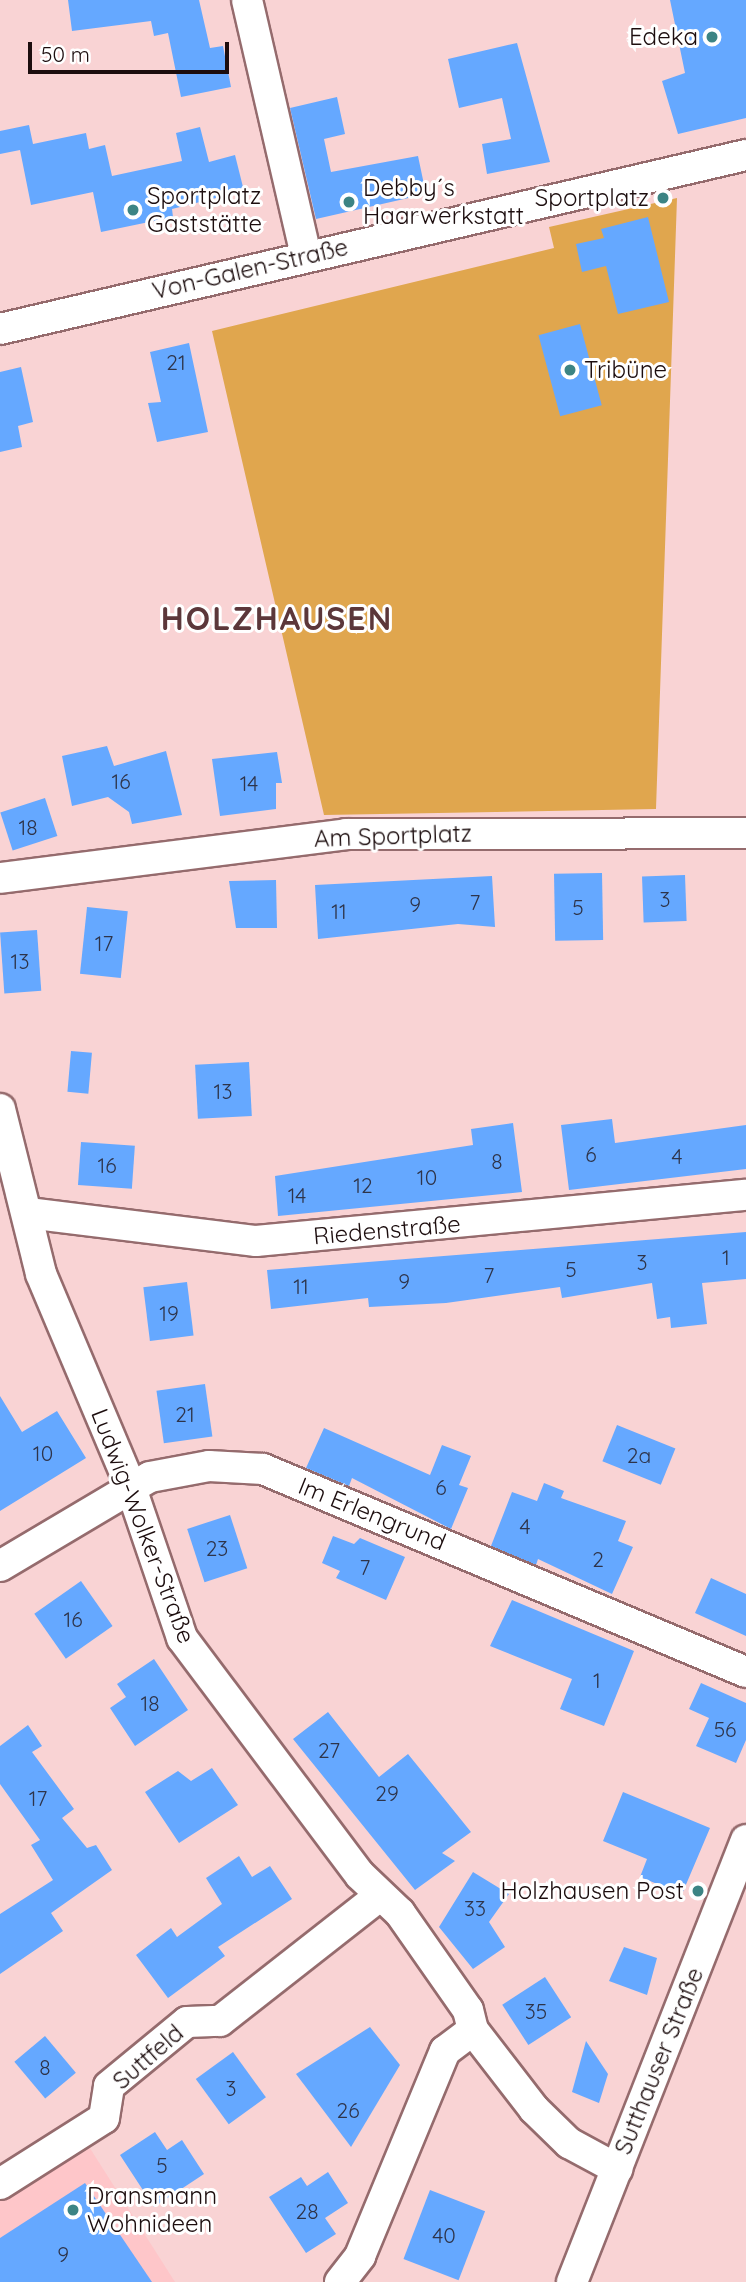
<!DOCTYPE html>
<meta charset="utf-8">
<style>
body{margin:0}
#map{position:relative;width:746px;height:2282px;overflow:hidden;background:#f9d3d4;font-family:Quicksand,sans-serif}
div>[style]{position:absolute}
.built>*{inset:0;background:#fec6c9}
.green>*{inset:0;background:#e0a64e}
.building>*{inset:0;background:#65a8ff;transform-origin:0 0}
.roads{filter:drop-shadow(2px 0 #956b6d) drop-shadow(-2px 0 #956b6d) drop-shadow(0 2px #956b6d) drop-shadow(0 -2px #956b6d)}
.minor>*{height:30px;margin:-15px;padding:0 15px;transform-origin:15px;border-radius:15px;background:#fff}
.dots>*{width:19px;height:19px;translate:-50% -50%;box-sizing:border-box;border:4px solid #fff;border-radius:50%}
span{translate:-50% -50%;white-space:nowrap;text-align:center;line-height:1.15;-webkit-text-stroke:6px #fff;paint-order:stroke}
.number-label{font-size:21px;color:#2e344a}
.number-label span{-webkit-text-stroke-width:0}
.poi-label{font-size:24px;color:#1c0d0e}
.right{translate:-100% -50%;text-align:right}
.left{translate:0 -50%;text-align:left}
.street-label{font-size:24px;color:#1c0d0e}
.district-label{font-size:32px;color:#5c373a;font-weight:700;letter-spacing:2px}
.scale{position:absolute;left:28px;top:42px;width:201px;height:32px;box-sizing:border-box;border:4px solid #1c0d0e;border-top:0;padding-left:9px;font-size:21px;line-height:24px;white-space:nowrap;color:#1c0d0e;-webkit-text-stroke:5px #fff;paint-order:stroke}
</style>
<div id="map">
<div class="built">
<div style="clip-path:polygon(86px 2142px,175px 2282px,0 2282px,0 2192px)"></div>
</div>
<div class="green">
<div style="clip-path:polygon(677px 198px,656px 809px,324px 815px,212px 331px,554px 248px,549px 227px)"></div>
</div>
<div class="building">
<div style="clip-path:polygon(68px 0,199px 0,210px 48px,223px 46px,231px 87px,181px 97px,168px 33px,154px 36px,151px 21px,72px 31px)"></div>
<div style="clip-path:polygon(670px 0,746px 0,746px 118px,678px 134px,662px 81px,685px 73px)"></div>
<div style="clip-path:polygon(517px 43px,550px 162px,487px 174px,482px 144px,511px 139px,502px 98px,459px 108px,448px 59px)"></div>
<div style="clip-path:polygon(337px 97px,345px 134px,324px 139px,331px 172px,418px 156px,426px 194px,316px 219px,290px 108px)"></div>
<div style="clip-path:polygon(29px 125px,33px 144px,86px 133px,89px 149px,105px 145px,112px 176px,182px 161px,176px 133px,200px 127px,209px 162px,235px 155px,244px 191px,172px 209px,173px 217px,101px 232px,93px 192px,31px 205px,20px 150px,0 154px,0 131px)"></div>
<div style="clip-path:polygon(648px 217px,669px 302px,618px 314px,606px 266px,582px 272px,576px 244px,604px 238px,601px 229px)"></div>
<div style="left:580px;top:324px;width:84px;height:43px;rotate:75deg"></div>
<div style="clip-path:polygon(189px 343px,208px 432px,157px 442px,148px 403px,161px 402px,150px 352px)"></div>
<div style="clip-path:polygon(21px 367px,33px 422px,18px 426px,22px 447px,0 452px,0 372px)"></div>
<div style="clip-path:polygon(107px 746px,114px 766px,166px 751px,182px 815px,132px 824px,129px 812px,108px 797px,72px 806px,62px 756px)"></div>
<div style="clip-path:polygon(277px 752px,282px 783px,276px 783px,276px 809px,220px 816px,212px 759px)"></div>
<div style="left:45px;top:798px;width:40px;height:47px;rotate:72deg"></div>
<div style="left:602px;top:873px;width:67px;height:48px;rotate:89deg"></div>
<div style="left:685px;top:875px;width:46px;height:43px;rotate:88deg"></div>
<div style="clip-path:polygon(492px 876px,495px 927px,458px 924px,318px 939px,315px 885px)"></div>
<div style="clip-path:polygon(276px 880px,277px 928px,236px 928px,229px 881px)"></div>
<div style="left:87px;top:907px;width:41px;height:67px;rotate:6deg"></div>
<div style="left:37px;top:930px;width:61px;height:37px;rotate:86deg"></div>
<div style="left:71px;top:1051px;width:21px;height:41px;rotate:5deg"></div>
<div style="left:249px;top:1062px;width:54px;height:54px;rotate:87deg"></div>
<div style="clip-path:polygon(612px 1119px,615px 1143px,746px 1125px,746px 1169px,569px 1190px,561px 1125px)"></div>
<div style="clip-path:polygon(513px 1123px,522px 1192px,278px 1216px,275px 1176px,473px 1145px,471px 1129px)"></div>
<div style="left:81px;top:1142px;width:54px;height:43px;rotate:4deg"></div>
<div style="clip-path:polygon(746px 1232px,746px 1279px,702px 1283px,707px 1324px,671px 1328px,670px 1317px,657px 1319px,652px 1283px,562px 1298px,560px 1287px,446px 1303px,369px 1307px,368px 1298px,271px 1309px,267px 1270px)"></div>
<div style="left:187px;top:1282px;width:54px;height:44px;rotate:83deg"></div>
<div style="left:205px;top:1384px;width:53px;height:49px;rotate:82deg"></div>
<div style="clip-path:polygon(0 1396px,22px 1432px,57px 1411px,86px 1458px,0 1511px)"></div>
<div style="left:617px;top:1425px;width:63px;height:39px;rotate:22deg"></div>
<div style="clip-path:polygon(324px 1428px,430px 1475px,442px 1445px,471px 1456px,459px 1485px,468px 1488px,451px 1529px,352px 1478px,349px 1486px,306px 1468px)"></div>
<div style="clip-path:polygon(544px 1483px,564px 1491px,561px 1498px,626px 1521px,618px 1541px,633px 1547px,612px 1594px,538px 1559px,536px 1565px,491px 1546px,512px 1492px,537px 1501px)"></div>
<div style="left:230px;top:1515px;width:56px;height:45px;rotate:72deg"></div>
<div style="clip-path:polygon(333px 1536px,354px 1544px,360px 1538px,405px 1557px,386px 1600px,336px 1578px,340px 1571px,322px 1563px)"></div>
<div style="clip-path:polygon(711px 1578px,746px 1594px,746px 1636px,695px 1613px)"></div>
<div style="left:81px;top:1581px;width:55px;height:57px;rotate:55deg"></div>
<div style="clip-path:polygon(512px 1600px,634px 1651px,604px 1726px,560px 1709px,572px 1679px,490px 1646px)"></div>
<div style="clip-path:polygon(154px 1659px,188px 1710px,135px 1746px,110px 1708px,126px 1697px,117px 1684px)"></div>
<div style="clip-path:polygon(701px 1683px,746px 1703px,746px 1740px,736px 1763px,696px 1746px,709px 1718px,689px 1709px)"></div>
<div style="clip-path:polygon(328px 1712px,379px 1777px,408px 1754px,471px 1832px,442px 1853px,455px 1861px,415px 1890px,293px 1739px)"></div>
<div style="clip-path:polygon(28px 1725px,42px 1746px,32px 1752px,74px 1809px,62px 1818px,87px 1848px,96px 1845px,112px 1870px,51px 1913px,63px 1931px,0 1974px,0 1914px,53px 1880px,31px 1845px,40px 1840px,0 1784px,0 1746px)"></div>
<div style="clip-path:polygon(212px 1768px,238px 1805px,179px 1843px,145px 1792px,178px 1771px,191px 1781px)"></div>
<div style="clip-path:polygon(623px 1792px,710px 1828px,682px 1894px,640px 1877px,647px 1859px,603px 1841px)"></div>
<div style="clip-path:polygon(239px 1856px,252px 1877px,270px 1866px,292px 1899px,218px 1947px,225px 1956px,168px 1998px,136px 1955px,171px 1928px,177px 1937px,222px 1904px,206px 1878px)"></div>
<div style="clip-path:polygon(473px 1872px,509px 1894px,489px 1922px,505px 1947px,473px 1969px,439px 1927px)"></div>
<div style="clip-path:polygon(624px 1947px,657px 1958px,647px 1995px,609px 1981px)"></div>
<div style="left:545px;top:1977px;width:48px;height:51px;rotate:57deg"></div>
<div style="clip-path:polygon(370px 2027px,400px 2065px,351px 2147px,296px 2074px)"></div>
<div style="left:45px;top:2036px;width:48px;height:40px;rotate:50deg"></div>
<div style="clip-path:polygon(586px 2041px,608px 2074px,599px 2103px,572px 2092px)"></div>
<div style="left:233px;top:2052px;width:56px;height:46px;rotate:54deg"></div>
<div style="clip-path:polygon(155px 2132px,167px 2150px,182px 2140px,204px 2174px,154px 2207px,120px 2155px)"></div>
<div style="clip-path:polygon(328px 2172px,348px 2203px,325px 2218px,336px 2234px,306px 2253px,269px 2197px,301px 2177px,307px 2186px)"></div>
<div style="clip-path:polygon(85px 2183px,152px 2282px,0 2282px,0 2238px)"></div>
<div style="left:430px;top:2190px;width:59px;height:74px;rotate:21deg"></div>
</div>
<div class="roads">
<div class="minor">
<div style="left:247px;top:0;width:262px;rotate:77deg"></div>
<div style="left:0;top:329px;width:766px;rotate:-13.13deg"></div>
<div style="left:0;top:878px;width:349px;rotate:-7.2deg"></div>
<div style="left:346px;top:834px;width:400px;rotate:-0.1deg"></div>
<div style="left:0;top:1109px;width:170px;rotate:76deg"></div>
<div style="left:41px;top:1274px;width:229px;rotate:67.1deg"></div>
<div style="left:130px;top:1485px;width:162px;rotate:71.2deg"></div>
<div style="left:182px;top:1638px;width:296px;rotate:53.1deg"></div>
<div style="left:360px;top:1875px;width:55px;rotate:43.5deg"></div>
<div style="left:400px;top:1913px;width:118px;rotate:55deg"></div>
<div style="left:468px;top:2010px;width:21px;rotate:76deg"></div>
<div style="left:473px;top:2030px;width:100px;rotate:52.3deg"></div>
<div style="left:534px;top:2109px;width:49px;rotate:44.2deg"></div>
<div style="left:569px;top:2143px;width:55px;rotate:28.4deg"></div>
<div style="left:28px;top:1213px;width:230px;rotate:7deg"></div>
<div style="left:256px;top:1241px;width:492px;rotate:-5.4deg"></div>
<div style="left:0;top:1566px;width:174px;rotate:-30.7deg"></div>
<div style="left:150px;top:1477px;width:60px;rotate:-10.6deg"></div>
<div style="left:209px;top:1466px;width:54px;rotate:3.2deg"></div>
<div style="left:263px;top:1469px;width:524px;rotate:22.8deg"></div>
<div style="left:0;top:2184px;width:123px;rotate:-32.4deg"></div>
<div style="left:104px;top:2118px;width:32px;rotate:-81deg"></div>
<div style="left:109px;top:2086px;width:101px;rotate:-39.4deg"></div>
<div style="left:187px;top:2022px;width:33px;rotate:-2deg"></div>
<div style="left:220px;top:2021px;width:201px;rotate:-38.1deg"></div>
<div style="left:340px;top:2282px;width:33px;rotate:-52deg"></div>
<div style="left:360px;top:2256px;width:222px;rotate:-67.5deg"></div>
<div style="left:445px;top:2051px;width:35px;rotate:-37deg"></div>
<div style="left:572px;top:2282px;width:475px;rotate:-68.5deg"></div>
</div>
</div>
<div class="dots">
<div style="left:712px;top:37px;background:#3c8484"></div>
<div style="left:663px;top:198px;background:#3c8484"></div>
<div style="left:349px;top:202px;background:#3c8484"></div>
<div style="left:133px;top:210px;background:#3c8484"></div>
<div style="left:570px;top:370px;background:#3c8484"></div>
<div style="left:698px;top:1891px;background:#3c8484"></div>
<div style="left:73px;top:2210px;background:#3c8484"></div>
</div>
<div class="number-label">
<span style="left:176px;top:362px">21</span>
<span style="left:121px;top:781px">16</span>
<span style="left:249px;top:783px">14</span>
<span style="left:28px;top:827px">18</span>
<span style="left:665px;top:899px">3</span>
<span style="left:475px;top:902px">7</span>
<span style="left:415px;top:904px">9</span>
<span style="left:578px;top:907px">5</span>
<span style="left:339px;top:911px">11</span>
<span style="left:104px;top:943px">17</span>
<span style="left:20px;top:961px">13</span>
<span style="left:223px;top:1091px">13</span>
<span style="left:591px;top:1154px">6</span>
<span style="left:677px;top:1156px">4</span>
<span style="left:497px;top:1161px">8</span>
<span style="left:107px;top:1165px">16</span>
<span style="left:427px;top:1177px">10</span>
<span style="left:363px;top:1185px">12</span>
<span style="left:297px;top:1195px">14</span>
<span style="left:726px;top:1257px">1</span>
<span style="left:642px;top:1262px">3</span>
<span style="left:571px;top:1269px">5</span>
<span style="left:489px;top:1275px">7</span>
<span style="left:404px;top:1281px">9</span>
<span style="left:301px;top:1286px">11</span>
<span style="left:169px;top:1313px">19</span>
<span style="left:185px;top:1414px">21</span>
<span style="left:43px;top:1453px">10</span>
<span style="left:639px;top:1455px">2a</span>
<span style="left:441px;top:1487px">6</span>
<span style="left:525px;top:1526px">4</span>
<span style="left:217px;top:1548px">23</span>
<span style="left:598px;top:1559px">2</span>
<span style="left:365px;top:1567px">7</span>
<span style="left:73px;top:1619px">16</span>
<span style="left:597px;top:1680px">1</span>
<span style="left:150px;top:1703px">18</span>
<span style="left:725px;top:1729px">56</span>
<span style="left:329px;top:1750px">27</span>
<span style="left:387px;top:1793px">29</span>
<span style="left:38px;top:1798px">17</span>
<span style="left:475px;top:1908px">33</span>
<span style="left:536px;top:2011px">35</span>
<span style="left:45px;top:2067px">8</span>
<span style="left:231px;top:2088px">3</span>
<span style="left:348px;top:2110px">26</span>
<span style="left:162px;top:2165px">5</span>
<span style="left:307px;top:2211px">28</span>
<span style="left:444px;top:2235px">40</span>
<span style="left:63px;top:2254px">9</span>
</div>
<div class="poi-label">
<span class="right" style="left:698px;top:37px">Edeka</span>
<span class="left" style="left:363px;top:202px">Debby´s<br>Haarwerkstatt</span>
<span class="left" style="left:147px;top:210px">Sportplatz<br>Gaststätte</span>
<span class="right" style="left:649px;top:198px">Sportplatz</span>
<span class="left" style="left:584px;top:370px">Tribüne</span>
<span class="right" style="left:684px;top:1891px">Holzhausen Post</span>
<span class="left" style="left:87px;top:2210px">Dransmann<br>Wohnideen</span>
</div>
<div class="street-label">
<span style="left:250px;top:269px;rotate:-13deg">Von-Galen-Straße</span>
<span style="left:393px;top:836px;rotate:-2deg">Am Sportplatz</span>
<span style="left:387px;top:1230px;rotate:-5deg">Riedenstraße</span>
<span style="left:372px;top:1514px;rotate:22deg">Im Erlengrund</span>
<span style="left:143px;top:1526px;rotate:69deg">Ludwig-Wolker-Straße</span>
<span style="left:148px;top:2057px;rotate:-41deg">Suttfeld</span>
<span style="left:659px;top:2061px;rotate:-68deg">Sutthauser Straße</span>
</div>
<div class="district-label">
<span style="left:277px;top:618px">HOLZHAUSEN</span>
</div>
<div class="scale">50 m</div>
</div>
